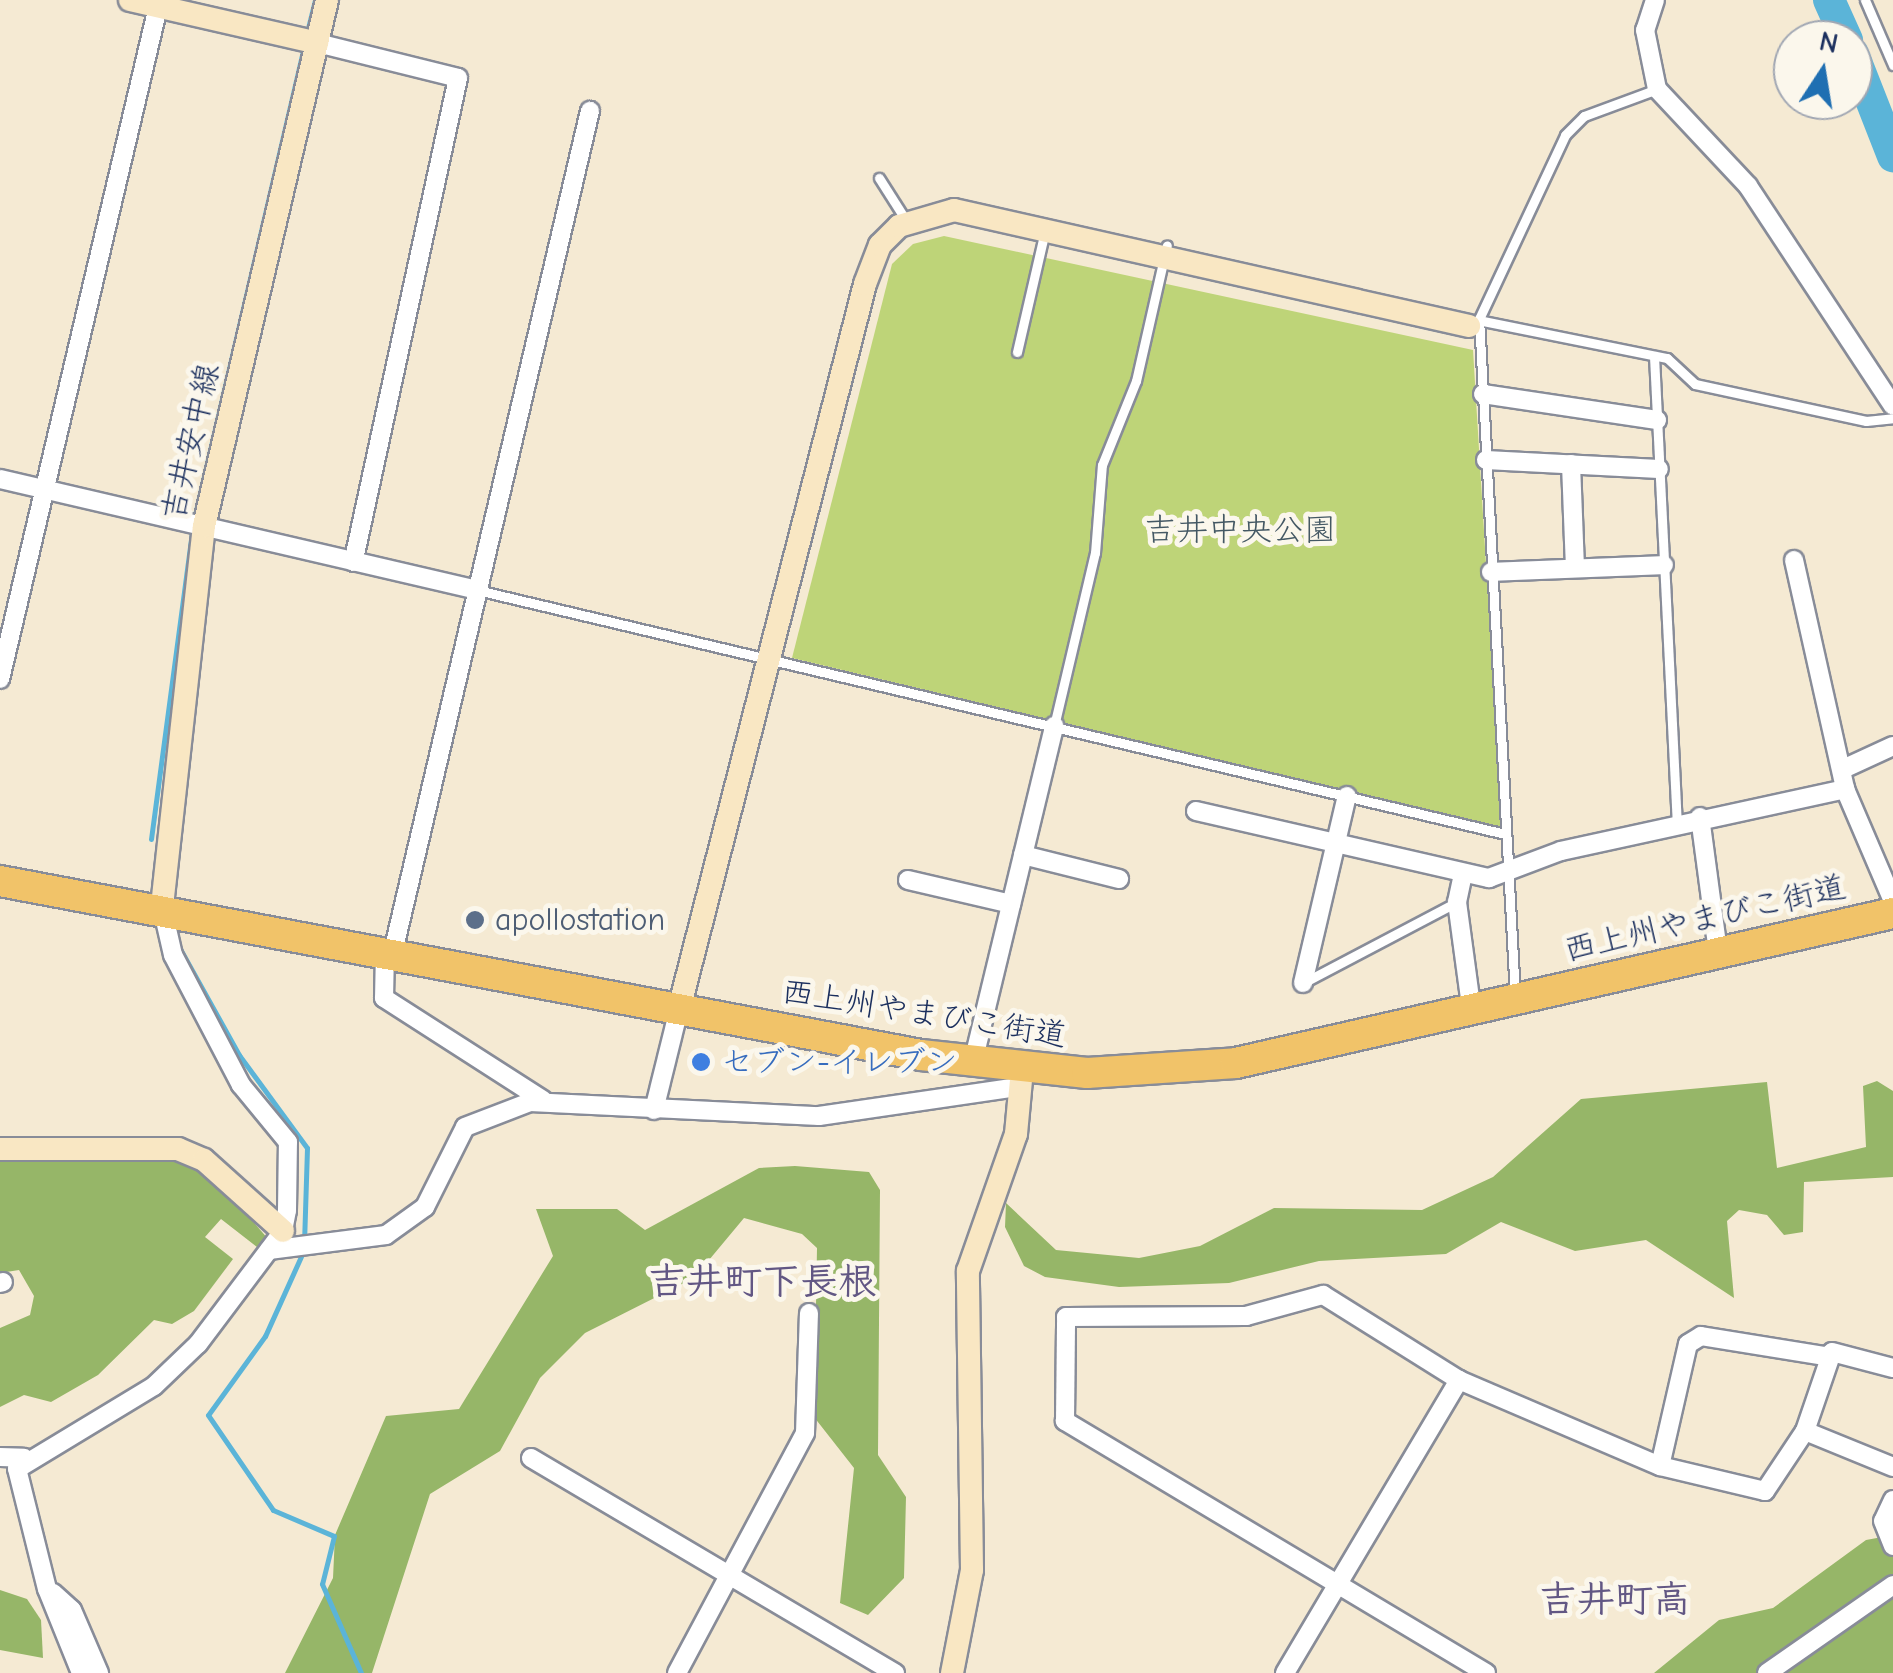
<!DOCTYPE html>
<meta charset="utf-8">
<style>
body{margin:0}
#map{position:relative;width:1893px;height:1673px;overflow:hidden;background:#f5ead3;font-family:"Comic Neue","Klee One",sans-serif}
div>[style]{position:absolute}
.green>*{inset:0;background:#bed478}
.forest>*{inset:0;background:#96b668}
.stream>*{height:5px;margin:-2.5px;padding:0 2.5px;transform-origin:2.5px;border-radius:2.5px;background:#5bb4d8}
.river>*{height:32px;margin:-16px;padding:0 16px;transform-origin:16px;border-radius:16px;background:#5bb4d8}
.roads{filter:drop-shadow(2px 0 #888c98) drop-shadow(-2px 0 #888c98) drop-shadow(0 2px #888c98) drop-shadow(0 -2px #888c98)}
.lane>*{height:9px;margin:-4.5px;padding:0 4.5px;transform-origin:4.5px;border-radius:4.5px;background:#fff}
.street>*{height:18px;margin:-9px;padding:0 9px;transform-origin:9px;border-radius:9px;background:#fff}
.secondary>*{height:22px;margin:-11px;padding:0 11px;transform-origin:11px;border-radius:11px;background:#f9e7c3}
.highway>*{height:30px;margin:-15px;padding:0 15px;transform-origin:15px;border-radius:15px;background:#f1c369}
.dots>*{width:28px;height:28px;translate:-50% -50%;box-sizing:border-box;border:5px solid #fbf7ec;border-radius:50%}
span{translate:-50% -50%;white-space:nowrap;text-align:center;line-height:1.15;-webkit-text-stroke:10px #fbf7ec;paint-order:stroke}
.street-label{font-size:32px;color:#1b2f5e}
.park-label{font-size:32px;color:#445864}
.service-label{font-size:32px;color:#4e5e75}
.left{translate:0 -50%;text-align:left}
.shop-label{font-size:32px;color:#366cbe}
.quarter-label{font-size:38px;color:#625784;font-weight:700}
.north{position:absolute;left:1773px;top:20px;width:100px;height:100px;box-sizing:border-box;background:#fbf7ec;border:2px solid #a1a7b3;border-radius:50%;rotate:12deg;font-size:28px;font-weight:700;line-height:40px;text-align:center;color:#1b2f5e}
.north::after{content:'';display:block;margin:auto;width:35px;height:45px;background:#1f6fb2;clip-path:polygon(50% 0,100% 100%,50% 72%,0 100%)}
</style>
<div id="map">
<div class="green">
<div style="clip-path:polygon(944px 236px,1473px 350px,1502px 828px,792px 658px,892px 264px,913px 244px)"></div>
</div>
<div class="forest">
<div style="clip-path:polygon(1877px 1081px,1893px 1091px,1893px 1177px,1804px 1182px,1803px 1232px,1784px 1235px,1767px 1215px,1739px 1210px,1727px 1221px,1734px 1298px,1646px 1240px,1575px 1251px,1501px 1222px,1446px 1254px,1319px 1261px,1229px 1283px,1119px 1287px,1045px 1277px,1024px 1266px,1005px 1227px,1006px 1203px,1056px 1250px,1139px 1258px,1200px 1246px,1274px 1208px,1422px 1210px,1493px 1177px,1581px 1099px,1767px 1082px,1777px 1168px,1866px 1147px,1863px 1086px)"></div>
<div style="clip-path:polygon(126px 1156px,176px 1158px,208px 1170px,269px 1240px,257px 1247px,221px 1219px,205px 1237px,233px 1259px,194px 1311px,172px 1324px,154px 1320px,98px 1375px,51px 1402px,24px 1395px,0 1407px,0 1328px,30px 1315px,34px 1296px,19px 1270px,0 1273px,0 1161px)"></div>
<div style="clip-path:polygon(795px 1166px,869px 1172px,880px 1190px,878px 1455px,906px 1497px,904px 1578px,868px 1615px,840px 1603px,854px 1468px,814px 1417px,817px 1248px,802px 1234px,744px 1218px,694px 1278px,585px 1333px,540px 1378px,500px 1451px,430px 1494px,372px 1673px,285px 1673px,333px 1578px,335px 1535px,386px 1416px,459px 1409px,553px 1256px,536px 1209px,617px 1209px,645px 1230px,759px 1168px)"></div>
<div style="clip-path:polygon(1893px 1535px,1893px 1673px,1654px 1673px,1719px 1620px,1773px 1608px,1866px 1540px)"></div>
<div style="clip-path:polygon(0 1590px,27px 1599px,41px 1620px,43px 1658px,0 1650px)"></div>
</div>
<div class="stream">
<div style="left:307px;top:32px;width:33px;rotate:-76deg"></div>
<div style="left:194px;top:519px;width:484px;rotate:-76.9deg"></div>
<div style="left:151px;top:839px;width:312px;rotate:-82.4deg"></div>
<div style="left:179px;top:947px;width:124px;rotate:60.9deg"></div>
<div style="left:239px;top:1055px;width:115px;rotate:53.8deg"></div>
<div style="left:307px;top:1148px;width:93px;rotate:91.8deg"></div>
<div style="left:303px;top:1252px;width:92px;rotate:114.3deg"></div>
<div style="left:265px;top:1336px;width:97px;rotate:125.8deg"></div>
<div style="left:208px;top:1415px;width:115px;rotate:55.6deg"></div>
<div style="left:273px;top:1510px;width:66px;rotate:23.1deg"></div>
<div style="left:334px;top:1536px;width:49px;rotate:104deg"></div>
<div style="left:322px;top:1584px;width:97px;rotate:66.3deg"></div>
</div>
<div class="river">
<div style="left:1829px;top:0;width:44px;rotate:65.8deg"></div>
<div style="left:1853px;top:54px;width:110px;rotate:68.6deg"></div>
</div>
<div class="roads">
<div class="lane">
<div style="left:1865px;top:0;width:71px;rotate:66.7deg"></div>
<div style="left:879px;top:178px;width:52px;rotate:57.5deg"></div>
<div style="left:1478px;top:320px;width:193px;rotate:11.4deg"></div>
<div style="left:1667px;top:358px;width:38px;rotate:43deg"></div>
<div style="left:1695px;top:384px;width:175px;rotate:12.2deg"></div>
<div style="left:1866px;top:421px;width:27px;rotate:-6deg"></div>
<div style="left:1017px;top:352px;width:124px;rotate:-77deg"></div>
<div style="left:1654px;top:356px;width:467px;rotate:87.2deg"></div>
<div style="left:477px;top:590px;width:1057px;rotate:13.35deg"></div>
<div style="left:1054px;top:726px;width:178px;rotate:-76.7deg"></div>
<div style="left:1095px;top:553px;width:88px;rotate:-85.5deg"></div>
<div style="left:1102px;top:465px;width:91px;rotate:-68deg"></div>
<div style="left:1136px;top:381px;width:139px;rotate:-77.2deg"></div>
<div style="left:1305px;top:982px;width:172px;rotate:-27.8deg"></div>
<div style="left:1515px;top:996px;width:678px;rotate:-93.04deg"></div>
<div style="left:1479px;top:319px;width:203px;rotate:-64.9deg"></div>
<div style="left:1565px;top:135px;width:27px;rotate:-45deg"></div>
<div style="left:1584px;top:116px;width:78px;rotate:-20.3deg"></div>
</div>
<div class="street">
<div style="left:1655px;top:0;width:32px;rotate:108deg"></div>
<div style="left:1645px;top:30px;width:60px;rotate:78.5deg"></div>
<div style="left:1657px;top:89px;width:133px;rotate:46.8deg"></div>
<div style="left:1748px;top:186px;width:263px;rotate:56.6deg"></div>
<div style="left:317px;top:43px;width:145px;rotate:13.9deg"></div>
<div style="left:458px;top:78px;width:495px;rotate:102.2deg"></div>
<div style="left:1483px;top:394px;width:176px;rotate:8.5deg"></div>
<div style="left:1486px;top:460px;width:173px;rotate:3deg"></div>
<div style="left:1571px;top:464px;width:104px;rotate:87.8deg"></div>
<div style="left:0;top:479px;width:490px;rotate:13.1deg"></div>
<div style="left:1794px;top:560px;width:235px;rotate:77.4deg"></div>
<div style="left:1845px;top:789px;width:122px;rotate:66.8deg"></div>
<div style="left:1491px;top:572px;width:173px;rotate:-2.3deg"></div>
<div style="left:0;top:679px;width:690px;rotate:-76.77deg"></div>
<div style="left:1843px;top:769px;width:55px;rotate:-24.7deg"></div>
<div style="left:1196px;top:811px;width:301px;rotate:12.9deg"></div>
<div style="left:1489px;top:878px;width:77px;rotate:-20.6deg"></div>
<div style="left:1561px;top:851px;width:291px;rotate:-12.3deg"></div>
<div style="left:1700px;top:817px;width:136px;rotate:82.4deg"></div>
<div style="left:1023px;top:855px;width:99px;rotate:14deg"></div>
<div style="left:1463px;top:874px;width:29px;rotate:102deg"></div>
<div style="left:1457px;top:902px;width:105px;rotate:82.3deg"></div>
<div style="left:908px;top:880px;width:106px;rotate:13.1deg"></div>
<div style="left:385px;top:951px;width:47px;rotate:91.2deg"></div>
<div style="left:384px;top:998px;width:189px;rotate:32.7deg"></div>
<div style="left:393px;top:952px;width:864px;rotate:-76.82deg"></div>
<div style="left:1303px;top:983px;width:192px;rotate:-76.8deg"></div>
<div style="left:973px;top:1062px;width:346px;rotate:-76.4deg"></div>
<div style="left:654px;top:1110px;width:104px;rotate:-76.1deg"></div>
<div style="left:269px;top:1250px;width:118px;rotate:-7.3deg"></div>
<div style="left:386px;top:1235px;width:48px;rotate:-35.7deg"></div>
<div style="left:425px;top:1207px;width:89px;rotate:-63.4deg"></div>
<div style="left:465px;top:1127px;width:70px;rotate:-21deg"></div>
<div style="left:530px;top:1102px;width:289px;rotate:2.8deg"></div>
<div style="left:819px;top:1116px;width:193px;rotate:-8.3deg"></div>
<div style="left:0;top:1283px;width:3px;rotate:-18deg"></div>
<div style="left:1805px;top:1431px;width:95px;rotate:22.2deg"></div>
<div style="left:0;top:1457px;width:24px;rotate:2deg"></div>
<div style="left:531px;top:1458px;width:423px;rotate:30.6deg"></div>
<div style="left:1660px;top:1466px;width:125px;rotate:-77.1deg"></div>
<div style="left:1688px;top:1344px;width:15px;rotate:-32deg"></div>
<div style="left:1701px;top:1336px;width:131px;rotate:9.2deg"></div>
<div style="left:1893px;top:1500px;width:23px;rotate:115deg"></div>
<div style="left:1883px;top:1521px;width:27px;rotate:68deg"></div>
<div style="left:53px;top:1593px;width:25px;rotate:42deg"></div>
<div style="left:72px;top:1610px;width:69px;rotate:66.8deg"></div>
<div style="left:81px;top:1673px;width:91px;rotate:-112deg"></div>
<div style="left:47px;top:1589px;width:124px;rotate:-104deg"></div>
<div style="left:17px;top:1469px;width:160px;rotate:-31.2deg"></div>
<div style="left:154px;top:1386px;width:61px;rotate:-43.7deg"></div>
<div style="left:198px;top:1344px;width:141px;rotate:-53deg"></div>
<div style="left:283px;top:1231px;width:21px;rotate:-79deg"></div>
<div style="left:287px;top:1210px;width:68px;rotate:-89.2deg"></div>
<div style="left:288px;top:1142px;width:74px;rotate:-129.5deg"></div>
<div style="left:241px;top:1085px;width:147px;rotate:-117.6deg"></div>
<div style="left:173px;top:955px;width:49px;rotate:-102.9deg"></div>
<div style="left:677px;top:1673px;width:272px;rotate:-61.9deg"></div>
<div style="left:805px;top:1433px;width:120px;rotate:-88.1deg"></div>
<div style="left:1285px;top:1673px;width:341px;rotate:-59.3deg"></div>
<div style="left:1486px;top:1673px;width:491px;rotate:-149.1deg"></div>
<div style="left:1065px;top:1421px;width:104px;rotate:-89.4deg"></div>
<div style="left:1066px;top:1317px;width:180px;rotate:-0.3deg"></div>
<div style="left:1246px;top:1316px;width:80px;rotate:-15.3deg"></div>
<div style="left:1323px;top:1295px;width:160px;rotate:32deg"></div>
<div style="left:1459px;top:1380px;width:219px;rotate:23.2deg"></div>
<div style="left:1660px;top:1466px;width:108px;rotate:13.4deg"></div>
<div style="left:1765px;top:1491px;width:72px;rotate:-56.3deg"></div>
<div style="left:1805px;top:1431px;width:83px;rotate:-71.1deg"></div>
<div style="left:1832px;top:1352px;width:63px;rotate:14.7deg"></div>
<div style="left:1767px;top:1673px;width:154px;rotate:-34.9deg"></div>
</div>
<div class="secondary">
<div style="left:130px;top:0;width:192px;rotate:12.9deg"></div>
<div style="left:162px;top:906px;width:382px;rotate:-83.7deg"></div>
<div style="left:204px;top:526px;width:540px;rotate:-76.84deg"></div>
<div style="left:679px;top:1009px;width:748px;rotate:-75.61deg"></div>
<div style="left:865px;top:284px;width:42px;rotate:-69deg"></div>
<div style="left:880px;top:245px;width:27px;rotate:-45deg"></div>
<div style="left:899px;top:226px;width:57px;rotate:-16.2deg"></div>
<div style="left:954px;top:210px;width:528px;rotate:12.69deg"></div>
<div style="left:0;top:1149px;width:178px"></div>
<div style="left:178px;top:1149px;width:28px;rotate:23deg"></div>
<div style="left:204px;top:1160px;width:106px;rotate:41.9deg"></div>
<div style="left:952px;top:1673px;width:105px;rotate:-79deg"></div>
<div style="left:972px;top:1570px;width:299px;rotate:-90.8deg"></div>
<div style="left:968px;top:1271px;width:145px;rotate:-70.7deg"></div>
<div style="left:1016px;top:1134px;width:65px;rotate:-84.7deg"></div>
</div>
<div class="highway">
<div style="left:0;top:881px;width:937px;rotate:10.7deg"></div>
<div style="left:921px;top:1055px;width:167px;rotate:6.2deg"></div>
<div style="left:1087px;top:1073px;width:149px;rotate:-3.8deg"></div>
<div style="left:1236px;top:1063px;width:674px;rotate:-12.86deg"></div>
</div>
</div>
<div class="dots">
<div style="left:475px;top:920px;background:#5c6f8a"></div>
<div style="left:701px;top:1062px;background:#3f7fe0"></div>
</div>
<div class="street-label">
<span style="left:191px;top:442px;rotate:-77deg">吉井安中線</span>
<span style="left:1705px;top:919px;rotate:-13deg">西上州やまびこ街道</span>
<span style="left:924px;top:1014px;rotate:9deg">西上州やまびこ街道</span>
</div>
<div class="park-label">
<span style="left:1240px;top:530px">吉井中央公園</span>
</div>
<div class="service-label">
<span class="left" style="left:495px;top:920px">apollostation</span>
</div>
<div class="shop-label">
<span class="left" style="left:721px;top:1062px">セブン-イレブン</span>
</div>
<div class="quarter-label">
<span style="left:762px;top:1283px">吉井町下長根</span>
<span style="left:1615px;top:1601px">吉井町高</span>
</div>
<div class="north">N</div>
</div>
